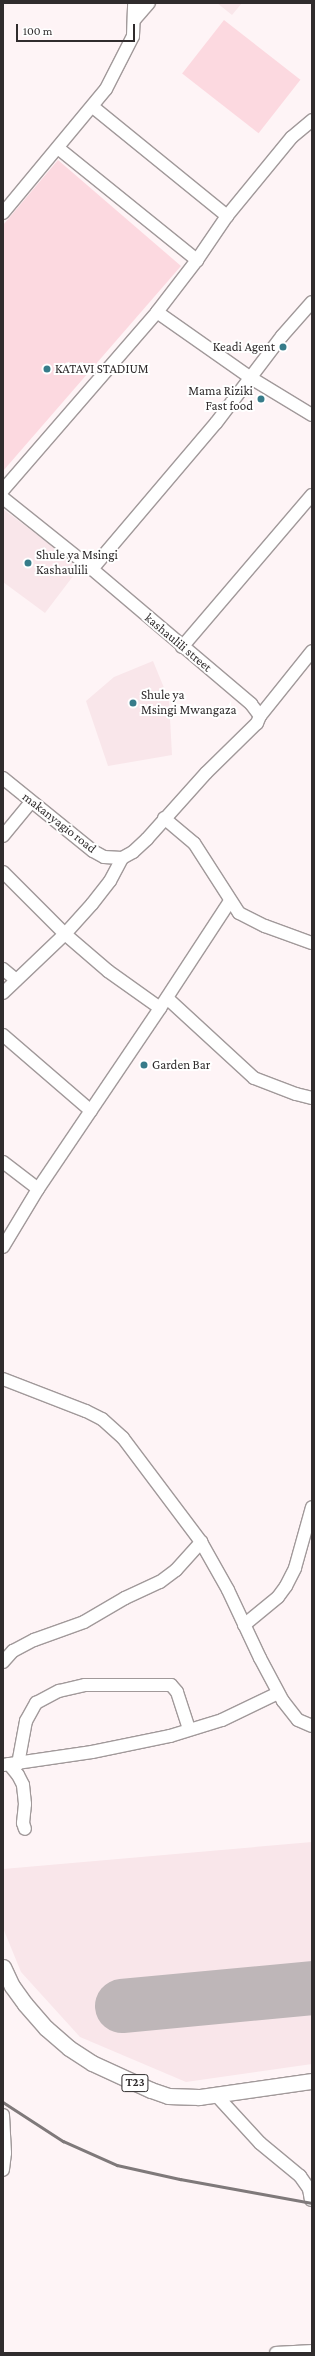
<!DOCTYPE html>
<style>
body{margin:0}
#map{position:relative;width:315px;height:2356px;overflow:hidden;background:#fef4f6;font-family:"Crimson Pro",serif}
div>[style]{position:absolute}
.built>*{inset:0;background:#f9e6ea}
.green>*{inset:0;background:#fcd9e0;transform-origin:0 0}
.runway>*{height:54px;margin:-27px;padding:0 27px;transform-origin:27px;border-radius:27px;background:#beb6b8}
.roads{filter:drop-shadow(1px 0 #a1999a) drop-shadow(-1px 0 #a1999a) drop-shadow(0 1px #a1999a) drop-shadow(0 -1px #a1999a)}
.minor>*{height:12px;margin:-6px;padding:0 6px;transform-origin:6px;border-radius:6px;background:#fff}
.major>*{height:15px;margin:-7.5px;padding:0 7.5px;transform-origin:7.5px;border-radius:7.5px;background:#fff}
.rail>*{height:2.5px;margin:-1.25px;padding:0 1.25px;transform-origin:1.25px;border-radius:1.25px;background:#7f797a}
.dots>*{width:11px;height:11px;translate:-50% -50%;box-sizing:border-box;border:2px solid #fff;border-radius:50%}
span{translate:-50% -50%;white-space:nowrap;text-align:center;line-height:1.15;-webkit-text-stroke:4px #fff;paint-order:stroke}
.shield-label span{padding:1px 3px;background:#fff;border:1px solid;border-radius:3px;-webkit-text-stroke-width:0}
.shield-label{font-size:12px;color:#302c2d;font-weight:700}
.poi-label{font-size:13px;color:#302c2d}
.right{translate:-100% -50%;text-align:right}
.left{translate:0 -50%;text-align:left}
.street-label{font-size:13px;color:#302c2d}
.frame{position:absolute;inset:0;border:4px solid #302c2d;pointer-events:none}
.scale{position:absolute;left:16px;top:24px;width:119px;height:18px;box-sizing:border-box;border:2px solid #302c2d;border-top:0;padding-left:5px;font-size:12px;line-height:14px;white-space:nowrap;color:#302c2d;-webkit-text-stroke:3px #fff;paint-order:stroke}
</style>
<div id="map">
<div class="built">
<div style="clip-path:polygon(217px 3px,242px 3px,232px 15px)"></div>
<div style="clip-path:polygon(3px 509px,80px 567px,45px 613px,3px 582px)"></div>
<div style="clip-path:polygon(153px 661px,169px 700px,172px 755px,108px 766px,86px 701px,114px 677px)"></div>
<div style="clip-path:polygon(312px 1842px,312px 2064px,186px 2082px,80px 2037px,21px 1972px,3px 1928px,3px 1869px)"></div>
</div>
<div class="green">
<div style="left:224px;top:20px;width:97px;height:68px;rotate:38deg"></div>
<div style="clip-path:polygon(58px 160px,181px 266px,3px 471px,3px 225px)"></div>
</div>
<div class="runway">
<div style="left:122px;top:2006px;width:191px;rotate:-5.4deg"></div>
</div>
<div class="roads">
<div class="minor">
<div style="left:135px;top:19px;width:21px;rotate:-49deg"></div>
<div style="left:93px;top:107px;width:173px;rotate:39.1deg"></div>
<div style="left:58px;top:148px;width:179px;rotate:38.9deg"></div>
<div style="left:3px;top:213px;width:161px;rotate:-50.3deg"></div>
<div style="left:106px;top:89px;width:59px;rotate:-63deg"></div>
<div style="left:133px;top:36px;width:33px;rotate:-88deg"></div>
<div style="left:157px;top:312px;width:115px;rotate:35.1deg"></div>
<div style="left:251px;top:378px;width:71px;rotate:31.2deg"></div>
<div style="left:3px;top:490px;width:235px;rotate:-49.1deg"></div>
<div style="left:157px;top:312px;width:66px;rotate:-52.4deg"></div>
<div style="left:197px;top:260px;width:53px;rotate:-55.7deg"></div>
<div style="left:227px;top:216px;width:102px;rotate:-50.6deg"></div>
<div style="left:292px;top:137px;width:26px;rotate:-40deg"></div>
<div style="left:3px;top:498px;width:114px;rotate:38.6deg"></div>
<div style="left:92px;top:569px;width:209px;rotate:40.3deg"></div>
<div style="left:251px;top:704px;width:15px;rotate:53deg"></div>
<div style="left:260px;top:716px;width:8px;rotate:113deg"></div>
<div style="left:257px;top:723px;width:71px;rotate:135.6deg"></div>
<div style="left:206px;top:773px;width:89px;rotate:131.8deg"></div>
<div style="left:147px;top:839px;width:19px;rotate:137deg"></div>
<div style="left:133px;top:852px;width:13px;rotate:151deg"></div>
<div style="left:122px;top:858px;width:18px;rotate:-177deg"></div>
<div style="left:104px;top:857px;width:13px;rotate:-151deg"></div>
<div style="left:93px;top:851px;width:116px;rotate:-141deg"></div>
<div style="left:92px;top:569px;width:192px;rotate:-49.7deg"></div>
<div style="left:216px;top:423px;width:109px;rotate:-52.8deg"></div>
<div style="left:282px;top:336px;width:45px;rotate:-48.6deg"></div>
<div style="left:182px;top:647px;width:200px;rotate:-49.5deg"></div>
<div style="left:260px;top:716px;width:83px;rotate:-51.3deg"></div>
<div style="left:164px;top:818px;width:39px;rotate:40deg"></div>
<div style="left:194px;top:843px;width:83px;rotate:57.3deg"></div>
<div style="left:239px;top:913px;width:29px;rotate:27deg"></div>
<div style="left:265px;top:926px;width:50px;rotate:19.9deg"></div>
<div style="left:3px;top:836px;width:44px;rotate:-50.5deg"></div>
<div style="left:3px;top:872px;width:88px;rotate:45deg"></div>
<div style="left:65px;top:934px;width:57px;rotate:40.7deg"></div>
<div style="left:108px;top:971px;width:64px;rotate:35.4deg"></div>
<div style="left:3px;top:969px;width:17px;rotate:40deg"></div>
<div style="left:3px;top:993px;width:86px;rotate:-43.6deg"></div>
<div style="left:65px;top:934px;width:40px;rotate:-48deg"></div>
<div style="left:92px;top:904px;width:29px;rotate:-52deg"></div>
<div style="left:110px;top:881px;width:26px;rotate:-62deg"></div>
<div style="left:167px;top:998px;width:118px;rotate:42.6deg"></div>
<div style="left:254px;top:1078px;width:45px;rotate:20.9deg"></div>
<div style="left:296px;top:1094px;width:16px;rotate:14deg"></div>
<div style="left:3px;top:1035px;width:116px;rotate:40.8deg"></div>
<div style="left:3px;top:1162px;width:44px;rotate:37.6deg"></div>
<div style="left:3px;top:1247px;width:68px;rotate:-58.9deg"></div>
<div style="left:38px;top:1189px;width:218px;rotate:-56deg"></div>
<div style="left:160px;top:1008px;width:128px;rotate:-56.8deg"></div>
<div style="left:3px;top:1379px;width:89px;rotate:21.1deg"></div>
<div style="left:86px;top:1411px;width:18px;rotate:27deg"></div>
<div style="left:102px;top:1419px;width:28px;rotate:42deg"></div>
<div style="left:123px;top:1438px;width:130px;rotate:53.1deg"></div>
<div style="left:201px;top:1542px;width:55px;rotate:60.6deg"></div>
<div style="left:228px;top:1590px;width:75px;rotate:64.8deg"></div>
<div style="left:260px;top:1658px;width:49px;rotate:61.9deg"></div>
<div style="left:283px;top:1701px;width:24px;rotate:52deg"></div>
<div style="left:298px;top:1720px;width:15px;rotate:23deg"></div>
<div style="left:244px;top:1625px;width:44px;rotate:-39.5deg"></div>
<div style="left:278px;top:1597px;width:14px;rotate:-54deg"></div>
<div style="left:286px;top:1586px;width:20px;rotate:-63deg"></div>
<div style="left:295px;top:1568px;width:63px;rotate:-74.4deg"></div>
<div style="left:3px;top:1662px;width:15px;rotate:-48deg"></div>
<div style="left:13px;top:1651px;width:24px;rotate:-28deg"></div>
<div style="left:34px;top:1640px;width:53px;rotate:-19.8deg"></div>
<div style="left:84px;top:1622px;width:48px;rotate:-30.3deg"></div>
<div style="left:125px;top:1598px;width:38px;rotate:-25deg"></div>
<div style="left:160px;top:1582px;width:20px;rotate:-37deg"></div>
<div style="left:176px;top:1570px;width:38px;rotate:-48deg"></div>
<div style="left:9px;top:1764px;width:14px;rotate:51deg"></div>
<div style="left:18px;top:1775px;width:11px;rotate:63deg"></div>
<div style="left:23px;top:1785px;width:19px;rotate:84deg"></div>
<div style="left:25px;top:1804px;width:19px;rotate:96deg"></div>
<div style="left:23px;top:1823px;width:6px;rotate:72deg"></div>
<div style="left:18px;top:1764px;width:44px;rotate:-79.5deg"></div>
<div style="left:26px;top:1721px;width:21px;rotate:-61deg"></div>
<div style="left:36px;top:1703px;width:26px;rotate:-28deg"></div>
<div style="left:59px;top:1691px;width:27px;rotate:-13deg"></div>
<div style="left:85px;top:1685px;width:86px"></div>
<div style="left:171px;top:1685px;width:9px;rotate:49deg"></div>
<div style="left:177px;top:1692px;width:39px;rotate:72deg"></div>
<div style="left:3px;top:1765px;width:90px;rotate:-8.3deg"></div>
<div style="left:92px;top:1752px;width:80px;rotate:-11.6deg"></div>
<div style="left:170px;top:1736px;width:54px;rotate:-17.1deg"></div>
<div style="left:222px;top:1720px;width:62px;rotate:-25.7deg"></div>
<div style="left:216px;top:2095px;width:65px;rotate:47.5deg"></div>
<div style="left:260px;top:2143px;width:52px;rotate:39.5deg"></div>
<div style="left:300px;top:2176px;width:16px;rotate:55deg"></div>
<div style="left:309px;top:2189px;width:11px;rotate:80deg"></div>
<div style="left:3px;top:2115px;width:38px;rotate:87deg"></div>
<div style="left:5px;top:2153px;width:17px;rotate:97deg"></div>
<div style="left:276px;top:2353px;width:36px;rotate:-3deg"></div>
</div>
<div class="major">
<div style="left:3px;top:1967px;width:21px;rotate:65deg"></div>
<div style="left:12px;top:1986px;width:22px;rotate:54deg"></div>
<div style="left:25px;top:2004px;width:32px;rotate:49deg"></div>
<div style="left:46px;top:2028px;width:30px;rotate:41deg"></div>
<div style="left:69px;top:2048px;width:27px;rotate:33deg"></div>
<div style="left:92px;top:2063px;width:65px;rotate:24.6deg"></div>
<div style="left:151px;top:2090px;width:18px;rotate:19deg"></div>
<div style="left:168px;top:2096px;width:31px;rotate:2deg"></div>
<div style="left:199px;top:2097px;width:114px;rotate:-8.1deg"></div>
</div>
</div>
<div class="rail">
<div style="left:3px;top:2102px;width:72px;rotate:33deg"></div>
<div style="left:63px;top:2141px;width:59px;rotate:24deg"></div>
<div style="left:117px;top:2165px;width:65px;rotate:12.5deg"></div>
<div style="left:180px;top:2179px;width:134px;rotate:10.3deg"></div>
</div>
<div class="dots">
<div style="left:283px;top:347px;background:#377c8a"></div>
<div style="left:47px;top:369px;background:#377c8a"></div>
<div style="left:261px;top:399px;background:#377c8a"></div>
<div style="left:28px;top:563px;background:#377c8a"></div>
<div style="left:133px;top:703px;background:#377c8a"></div>
<div style="left:144px;top:1065px;background:#377c8a"></div>
</div>
<div class="shield-label">
<span style="left:135px;top:2083px">T23</span>
</div>
<div class="poi-label">
<span class="right" style="left:275px;top:347px">Keadi Agent</span>
<span class="left" style="left:55px;top:369px">KATAVI STADIUM</span>
<span class="right" style="left:253px;top:399px">Mama Riziki<br>Fast food</span>
<span class="left" style="left:36px;top:563px">Shule ya Msingi<br>Kashaulili</span>
<span class="left" style="left:141px;top:703px">Shule ya<br>Msingi Mwangaza</span>
<span class="left" style="left:152px;top:1065px">Garden Bar</span>
</div>
<div class="street-label">
<span style="left:178px;top:643px;rotate:40deg">kashaulili street</span>
<span style="left:59px;top:823px;rotate:38deg">makanyagio road</span>
</div>
<div class="frame"></div>
<div class="scale">100 m</div>
</div>
